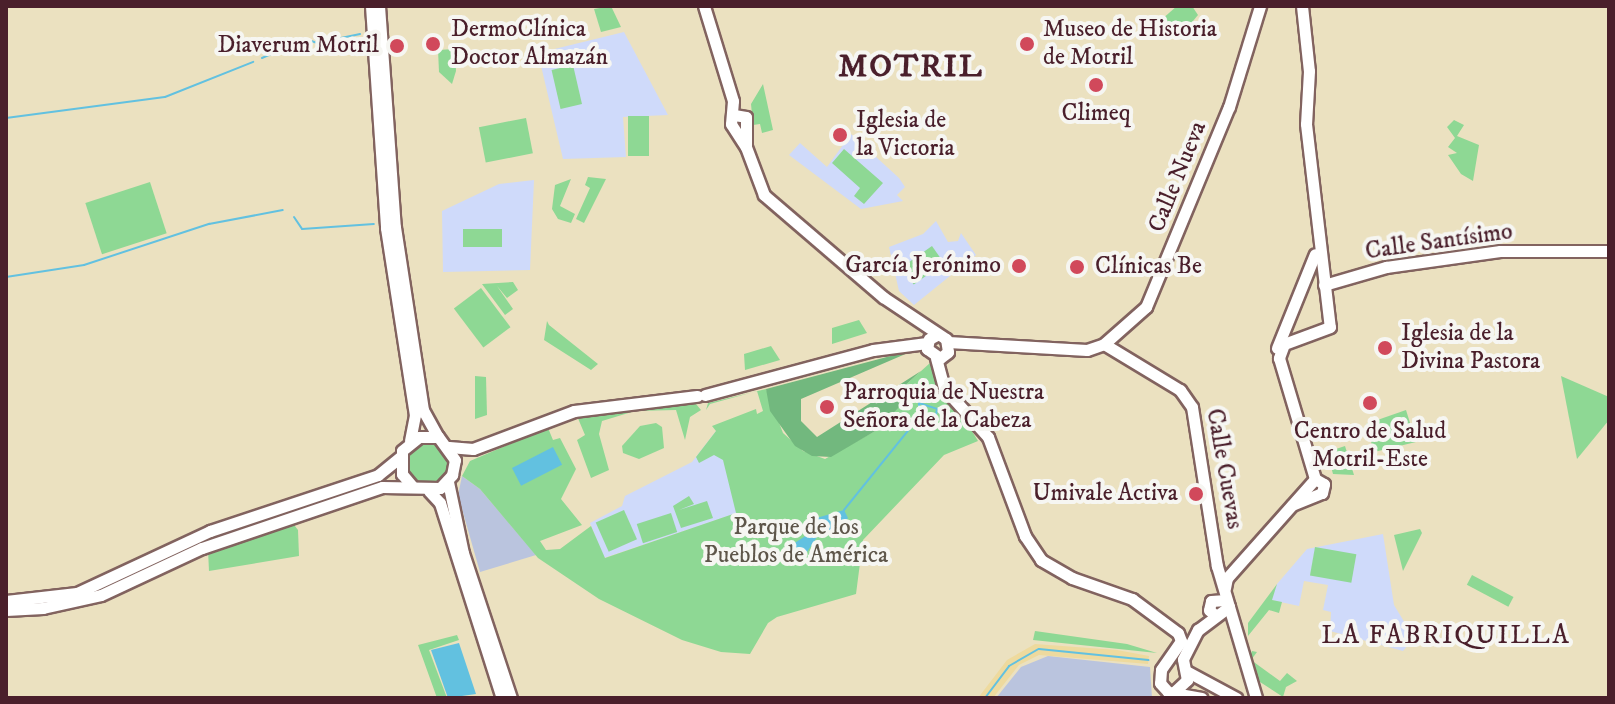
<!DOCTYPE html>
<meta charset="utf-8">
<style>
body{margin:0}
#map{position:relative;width:1615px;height:704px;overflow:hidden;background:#ebe1c0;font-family:"IM FELL DW Pica",serif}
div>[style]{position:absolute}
.built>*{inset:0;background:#cfdafa}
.industrial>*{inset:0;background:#bac4de}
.green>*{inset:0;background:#8ed894;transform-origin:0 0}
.round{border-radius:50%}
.forest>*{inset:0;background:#72b87e}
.sand>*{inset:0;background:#eeda9e}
.water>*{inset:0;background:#62c1e0;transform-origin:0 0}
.stream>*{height:2px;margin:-1px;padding:0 1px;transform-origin:1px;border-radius:1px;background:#62c1e0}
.roads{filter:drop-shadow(2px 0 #82635f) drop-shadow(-2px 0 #82635f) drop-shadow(0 2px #82635f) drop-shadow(0 -2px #82635f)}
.major>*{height:11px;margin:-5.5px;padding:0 5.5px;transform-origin:5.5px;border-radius:5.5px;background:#fff}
.dots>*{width:22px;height:22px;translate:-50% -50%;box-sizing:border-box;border:4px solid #f6f6f2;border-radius:50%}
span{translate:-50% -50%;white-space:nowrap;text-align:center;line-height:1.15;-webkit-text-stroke:8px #f6f6f2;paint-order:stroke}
.poi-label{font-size:24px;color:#4a1f2b}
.left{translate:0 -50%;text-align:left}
.right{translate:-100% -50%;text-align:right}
.street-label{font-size:24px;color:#4a1f2b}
.park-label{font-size:24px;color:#5e564a}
.neighbourhood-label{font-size:26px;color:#4a1f2b;letter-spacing:2px}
.district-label{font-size:32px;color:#4a1f2b;font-weight:700;letter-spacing:2px}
.frame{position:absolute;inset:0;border:8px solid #4a1f2b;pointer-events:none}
</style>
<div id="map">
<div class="built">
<div style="clip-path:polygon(624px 32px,668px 115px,623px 117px,626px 157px,563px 159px,538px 53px)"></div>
<div style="clip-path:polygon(851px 134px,899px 178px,905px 187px,897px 195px,903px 201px,861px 209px,789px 155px,800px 143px,827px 167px)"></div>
<div style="clip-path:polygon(534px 180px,530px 270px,443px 272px,442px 211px,499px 184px)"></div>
<div style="clip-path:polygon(936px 221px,948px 242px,958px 241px,961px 233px,976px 255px,914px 305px,899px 291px,889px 247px,923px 234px)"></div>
<div style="clip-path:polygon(716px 431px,737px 513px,604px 558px,590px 523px,622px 506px,625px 496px,692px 462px)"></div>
<div style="clip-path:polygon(1383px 534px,1394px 605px,1414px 638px,1403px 651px,1330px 631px,1331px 612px,1323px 610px,1328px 585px,1304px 581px,1299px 606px,1271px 600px,1277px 584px,1307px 549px)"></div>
</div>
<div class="industrial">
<div style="clip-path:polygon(462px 476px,480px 489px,536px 555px,480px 572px,458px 495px)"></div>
<div style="clip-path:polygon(1048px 656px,1150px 667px,1152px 698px,996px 698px,1021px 667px)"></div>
</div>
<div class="green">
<div style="clip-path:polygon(611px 6px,621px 27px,601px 32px,594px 9px)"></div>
<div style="clip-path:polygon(1177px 6px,1192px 6px,1198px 15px,1178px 39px,1161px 20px)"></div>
<div style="clip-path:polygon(455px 49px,456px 71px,452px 84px,439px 72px,438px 50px)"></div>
<div style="left:573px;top:65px;width:40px;height:22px;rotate:77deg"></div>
<div style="clip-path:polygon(763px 84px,773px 130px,762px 133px,760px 124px,753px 125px,751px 104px)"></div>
<div style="left:628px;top:116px;width:21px;height:40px"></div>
<div style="left:526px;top:118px;width:36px;height:48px;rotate:79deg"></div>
<div style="clip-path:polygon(1454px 120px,1464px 125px,1457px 136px,1479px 145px,1473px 181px,1461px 174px,1448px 155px,1457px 153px,1448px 147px,1455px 138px,1447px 127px)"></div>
<div style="clip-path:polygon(844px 149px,883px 183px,864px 204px,854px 196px,860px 188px,832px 163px)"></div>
<div style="clip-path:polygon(588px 177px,606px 179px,584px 223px,576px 219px,590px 188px,585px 185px)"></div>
<div style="clip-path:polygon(571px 179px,560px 206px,575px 214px,571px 223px,558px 219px,552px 209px,555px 185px)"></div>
<div style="left:150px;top:182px;width:54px;height:68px;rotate:72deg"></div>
<div style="left:502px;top:229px;width:18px;height:39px;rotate:90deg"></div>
<div style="left:932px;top:246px;width:21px;height:37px;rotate:55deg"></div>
<div style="clip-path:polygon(513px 282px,518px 290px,507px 298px,497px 286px,513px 309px,505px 315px,482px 284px)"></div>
<div style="left:481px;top:288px;width:49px;height:34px;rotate:53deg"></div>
<div style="clip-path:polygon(859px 320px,867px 333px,832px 344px,832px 328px)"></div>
<div style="clip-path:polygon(547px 321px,549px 325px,598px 364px,591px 370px,544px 340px)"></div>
<div style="clip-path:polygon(771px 346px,780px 360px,745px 370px,744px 354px)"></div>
<div style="clip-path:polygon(930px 363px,978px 441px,944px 455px,863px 540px,856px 594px,777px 617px,768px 623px,750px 654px,721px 652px,682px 640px,599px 599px,538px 558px,480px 489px,462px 476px,470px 461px,548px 428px,553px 440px,560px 438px,576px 469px,561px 499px,582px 525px,540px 541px,546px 550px,560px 549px,591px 526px,605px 558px,736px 513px,723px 460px,714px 455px,699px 463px,696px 457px,716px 431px,712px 426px,756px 409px,757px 414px,763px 411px,757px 391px,710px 404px,706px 410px,708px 403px,766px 389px,783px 433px,803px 451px,825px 459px,877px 430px,900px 405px,901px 389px)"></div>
<div style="clip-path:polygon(475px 376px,486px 377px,487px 415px,475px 419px)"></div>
<div style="clip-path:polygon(1561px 376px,1609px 397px,1609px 420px,1577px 459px)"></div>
<div style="clip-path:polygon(696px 404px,701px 410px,690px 417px,685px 440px,676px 410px,635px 411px,602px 421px,599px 434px,609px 470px,591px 478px,577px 440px,585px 435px,577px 416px)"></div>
<div style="clip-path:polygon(1406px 410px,1416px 442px,1374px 452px,1366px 424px)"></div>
<div style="clip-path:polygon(656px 423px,662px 427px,664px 448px,639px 459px,623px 453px,622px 446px,640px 426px)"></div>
<div class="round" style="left:405px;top:441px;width:44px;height:44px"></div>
<div style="clip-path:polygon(1345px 446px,1354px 475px,1333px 474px,1327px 452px)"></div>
<div style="clip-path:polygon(689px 496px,694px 504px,679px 510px,707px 501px,713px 518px,681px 528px,673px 506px)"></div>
<div style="left:624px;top:510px;width:32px;height:31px;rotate:66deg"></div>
<div style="left:671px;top:513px;width:20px;height:36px;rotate:72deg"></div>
<div style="clip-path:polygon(291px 521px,298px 530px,299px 556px,209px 571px,208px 550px)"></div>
<div style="clip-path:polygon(1420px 529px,1422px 533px,1403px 571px,1394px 535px)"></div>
<div style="left:1315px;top:547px;width:42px;height:29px;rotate:10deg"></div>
<div style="left:1472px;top:575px;width:47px;height:11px;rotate:28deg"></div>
<div style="clip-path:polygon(1277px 584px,1272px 600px,1282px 602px,1279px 613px,1269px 610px,1248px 636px,1248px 623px)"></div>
<div style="clip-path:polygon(1035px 631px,1127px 644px,1157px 653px,1033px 640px)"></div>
<div style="clip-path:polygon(457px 635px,459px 640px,429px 650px,447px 698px,437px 698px,418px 645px)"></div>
<div style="clip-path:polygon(1252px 651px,1257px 652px,1251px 660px,1280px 681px,1287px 673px,1297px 681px,1286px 687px,1283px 697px,1260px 682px,1252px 666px,1250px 656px)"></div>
</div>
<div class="forest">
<div style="clip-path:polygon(917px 349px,801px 399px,801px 421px,817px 437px,921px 371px,901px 389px,901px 405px,877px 430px,831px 457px,812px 456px,795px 446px,770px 411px,766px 389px)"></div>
</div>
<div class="sand">
<div style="clip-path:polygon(1035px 644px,1117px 650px,1149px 656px,1148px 664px,1039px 655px,1019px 665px,993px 698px,978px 698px,1007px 660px)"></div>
</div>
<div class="water">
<div style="left:553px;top:447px;width:20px;height:46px;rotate:63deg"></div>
<div style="clip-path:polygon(844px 510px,848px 518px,835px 533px,817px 537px,805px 555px,796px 555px,793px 544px,807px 535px,813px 519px)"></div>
<div style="clip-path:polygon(459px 643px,476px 694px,448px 698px,431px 650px)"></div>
</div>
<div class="stream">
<div style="left:262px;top:58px;width:47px;rotate:-23.8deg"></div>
<div style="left:305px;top:39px;width:13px;rotate:18deg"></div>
<div style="left:317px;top:43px;width:44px;rotate:-11.8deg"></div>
<div style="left:6px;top:118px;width:160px;rotate:-7.5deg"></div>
<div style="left:165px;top:97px;width:95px;rotate:-21.7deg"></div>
<div style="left:294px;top:217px;width:14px;rotate:56deg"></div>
<div style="left:302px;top:229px;width:72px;rotate:-4deg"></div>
<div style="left:6px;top:277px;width:79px;rotate:-8.7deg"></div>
<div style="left:84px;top:265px;width:132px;rotate:-18.2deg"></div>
<div style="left:209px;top:224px;width:75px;rotate:-10.7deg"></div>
<div style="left:844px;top:510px;width:119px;rotate:-51.1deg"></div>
<div style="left:919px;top:417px;width:14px;rotate:-90deg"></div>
<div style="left:919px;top:403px;width:19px;rotate:18deg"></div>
<div style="left:937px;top:409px;width:17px;rotate:100deg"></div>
<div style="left:985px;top:698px;width:40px;rotate:-53deg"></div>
<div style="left:1009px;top:666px;width:34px;rotate:-30deg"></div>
<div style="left:1039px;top:649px;width:110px;rotate:5.8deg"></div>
</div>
<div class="roads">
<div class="major">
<div style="left:371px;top:6px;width:223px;rotate:86.1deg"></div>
<div style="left:386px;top:228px;width:189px;rotate:81.2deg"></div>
<div style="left:415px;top:415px;width:26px;rotate:101deg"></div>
<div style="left:379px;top:6px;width:222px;rotate:85.9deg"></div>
<div style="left:395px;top:227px;width:185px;rotate:81.3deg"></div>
<div style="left:423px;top:410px;width:31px;rotate:61deg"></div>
<div style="left:704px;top:6px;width:99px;rotate:73deg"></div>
<div style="left:733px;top:101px;width:23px;rotate:95deg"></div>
<div style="left:731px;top:124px;width:27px;rotate:57deg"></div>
<div style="left:746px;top:147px;width:51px;rotate:69.4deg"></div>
<div style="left:764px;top:195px;width:157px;rotate:40.6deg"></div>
<div style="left:883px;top:297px;width:76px;rotate:33.7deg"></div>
<div style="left:946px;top:339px;width:13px;rotate:81deg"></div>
<div style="left:948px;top:352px;width:10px;rotate:143deg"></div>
<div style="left:940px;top:358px;width:16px;rotate:-145deg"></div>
<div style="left:927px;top:349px;width:10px;rotate:-79deg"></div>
<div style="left:929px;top:339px;width:9px;rotate:-27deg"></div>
<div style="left:1302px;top:6px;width:65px;rotate:83.9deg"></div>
<div style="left:1309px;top:71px;width:53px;rotate:93.2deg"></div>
<div style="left:1306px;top:124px;width:204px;rotate:83.3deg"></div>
<div style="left:1330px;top:327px;width:49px;rotate:159.7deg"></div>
<div style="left:1284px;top:344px;width:15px;rotate:110deg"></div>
<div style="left:1279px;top:358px;width:126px;rotate:73.4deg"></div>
<div style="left:734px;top:115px;width:12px;rotate:9deg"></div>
<div style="left:746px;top:117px;width:28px;rotate:90deg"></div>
<div style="left:1324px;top:285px;width:65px;rotate:-16.2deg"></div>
<div style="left:1386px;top:267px;width:115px;rotate:-8deg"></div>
<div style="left:1500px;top:251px;width:109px"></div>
<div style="left:948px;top:342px;width:139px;rotate:3.3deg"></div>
<div style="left:1087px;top:350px;width:18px;rotate:-19deg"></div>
<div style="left:1104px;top:344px;width:56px;rotate:-41.4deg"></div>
<div style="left:1146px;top:307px;width:217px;rotate:-67.5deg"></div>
<div style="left:1229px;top:107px;width:106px;rotate:-72.9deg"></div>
<div style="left:1104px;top:344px;width:89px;rotate:31.2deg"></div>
<div style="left:1180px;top:390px;width:21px;rotate:55deg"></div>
<div style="left:1192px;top:407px;width:161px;rotate:81.1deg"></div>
<div style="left:1217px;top:566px;width:138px;rotate:73.5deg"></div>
<div style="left:1277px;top:348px;width:101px;rotate:-68deg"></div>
<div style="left:936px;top:358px;width:31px;rotate:75deg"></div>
<div style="left:944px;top:388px;width:66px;rotate:48.1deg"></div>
<div style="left:988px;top:437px;width:106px;rotate:69.5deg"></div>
<div style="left:1025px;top:536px;width:29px;rotate:56deg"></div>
<div style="left:1041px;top:560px;width:36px;rotate:30deg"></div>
<div style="left:1072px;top:578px;width:64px;rotate:19.3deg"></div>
<div style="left:1132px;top:599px;width:57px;rotate:36.5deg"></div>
<div style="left:705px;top:395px;width:174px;rotate:-15deg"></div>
<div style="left:873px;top:350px;width:54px;rotate:-7.4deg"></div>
<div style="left:449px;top:447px;width:24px;rotate:5deg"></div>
<div style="left:473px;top:449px;width:108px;rotate:-20.6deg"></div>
<div style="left:574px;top:411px;width:124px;rotate:-7deg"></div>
<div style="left:448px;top:482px;width:73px;rotate:78.1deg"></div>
<div style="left:463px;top:553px;width:153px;rotate:71.7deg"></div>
<div style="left:429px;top:491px;width:16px;rotate:47deg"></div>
<div style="left:440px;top:503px;width:205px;rotate:72.4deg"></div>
<div style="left:1292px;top:505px;width:32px;rotate:-22deg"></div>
<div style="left:1322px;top:493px;width:9px;rotate:-77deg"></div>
<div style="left:1324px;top:484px;width:10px;rotate:-151deg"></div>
<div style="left:1225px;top:588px;width:10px;rotate:-79deg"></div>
<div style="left:1227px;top:578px;width:132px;rotate:-48.4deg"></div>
<div style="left:6px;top:601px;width:71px;rotate:-6.4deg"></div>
<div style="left:77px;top:593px;width:147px;rotate:-25deg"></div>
<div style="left:210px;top:531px;width:177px;rotate:-18.4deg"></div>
<div style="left:378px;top:475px;width:28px;rotate:-39deg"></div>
<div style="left:6px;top:610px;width:37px;rotate:-3deg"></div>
<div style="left:43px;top:608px;width:59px;rotate:-12.6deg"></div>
<div style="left:101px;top:595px;width:111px;rotate:-25deg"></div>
<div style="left:202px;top:548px;width:190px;rotate:-18.7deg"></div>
<div style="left:382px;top:487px;width:58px;rotate:1deg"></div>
<div style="left:440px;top:488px;width:18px;rotate:-47deg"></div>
<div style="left:452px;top:475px;width:15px;rotate:-79deg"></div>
<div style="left:455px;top:460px;width:29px;rotate:-126deg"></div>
<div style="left:438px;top:437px;width:19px;rotate:180deg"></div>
<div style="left:419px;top:437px;width:22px;rotate:141deg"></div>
<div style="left:402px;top:451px;width:23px;rotate:90deg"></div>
<div style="left:402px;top:474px;width:17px;rotate:50deg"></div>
<div style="left:1216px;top:616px;width:9px;rotate:-139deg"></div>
<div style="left:1209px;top:610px;width:9px;rotate:-77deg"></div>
<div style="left:1211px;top:601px;width:15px;rotate:-4deg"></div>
<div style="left:1178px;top:633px;width:9px;rotate:69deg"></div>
<div style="left:1181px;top:641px;width:35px;rotate:125deg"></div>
<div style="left:1161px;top:670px;width:13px;rotate:94deg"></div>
<div style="left:1160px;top:683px;width:12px;rotate:48deg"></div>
<div style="left:1168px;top:692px;width:34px;rotate:10deg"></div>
<div style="left:1188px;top:672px;width:55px;rotate:28.4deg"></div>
<div style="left:1174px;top:692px;width:18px;rotate:-43deg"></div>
<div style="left:1187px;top:680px;width:21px;rotate:-101deg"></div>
<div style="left:1183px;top:659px;width:33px;rotate:-63deg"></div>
<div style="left:1198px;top:630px;width:39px;rotate:-37deg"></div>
</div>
</div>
<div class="dots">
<div style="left:433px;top:44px;background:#d1495b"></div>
<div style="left:1027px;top:44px;background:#d1495b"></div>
<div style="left:397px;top:46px;background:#d1495b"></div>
<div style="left:1096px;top:85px;background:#d1495b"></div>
<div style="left:840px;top:135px;background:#d1495b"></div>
<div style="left:1019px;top:266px;background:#d1495b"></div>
<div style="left:1077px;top:267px;background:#d1495b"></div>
<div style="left:1385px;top:348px;background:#d1495b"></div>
<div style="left:1370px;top:403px;background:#d1495b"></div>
<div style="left:827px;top:407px;background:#d1495b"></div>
<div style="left:1196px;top:494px;background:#d1495b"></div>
</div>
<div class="poi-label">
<span class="left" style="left:451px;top:44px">DermoClínica<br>Doctor Almazán</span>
<span class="left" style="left:1043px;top:44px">Museo de Historia<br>de Motril</span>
<span class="right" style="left:379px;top:46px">Diaverum Motril</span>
<span style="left:1096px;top:114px">Climeq</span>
<span class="left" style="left:856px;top:135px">Iglesia de<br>la Victoria</span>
<span class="right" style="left:1001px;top:266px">García Jerónimo</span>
<span class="left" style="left:1095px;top:267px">Clínicas Be</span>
<span class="left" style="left:1401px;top:348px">Iglesia de la<br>Divina Pastora</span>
<span class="left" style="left:843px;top:407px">Parroquia de Nuestra<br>Señora de la Cabeza</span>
<span style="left:1370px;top:446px">Centro de Salud<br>Motril-Este</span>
<span class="right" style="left:1178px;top:494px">Umivale Activa</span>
</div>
<div class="street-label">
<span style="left:1178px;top:177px;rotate:-68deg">Calle Nueva</span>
<span style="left:1439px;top:242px;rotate:-8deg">Calle Santísimo</span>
<span style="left:1224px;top:469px;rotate:80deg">Calle Cuevas</span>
</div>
<div class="park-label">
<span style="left:796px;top:542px">Parque de los<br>Pueblos de América</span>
</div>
<div class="neighbourhood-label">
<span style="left:1446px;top:636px">LA FABRIQUILLA</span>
</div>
<div class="district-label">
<span style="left:911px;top:67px">MOTRIL</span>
</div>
<div class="frame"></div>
</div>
